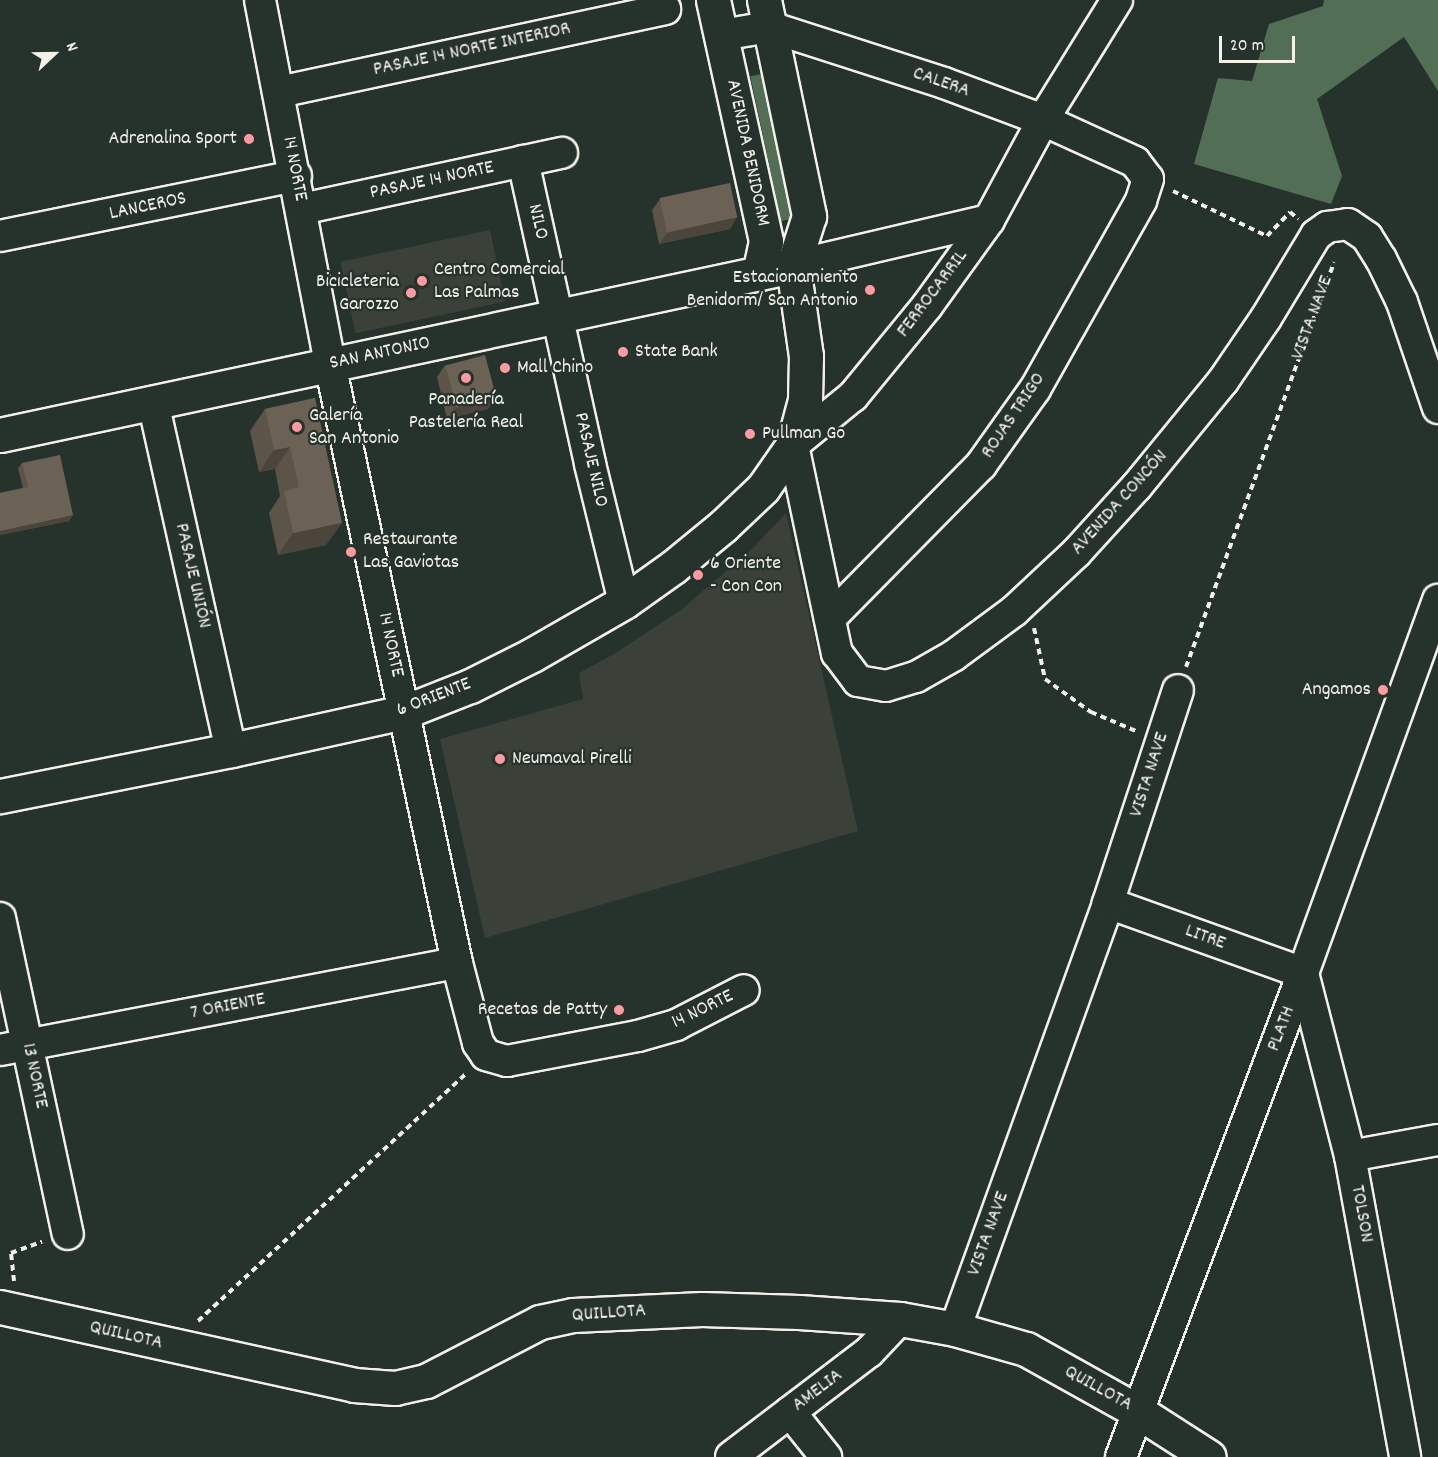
<!DOCTYPE html>
<meta charset="utf-8">
<style>
body{margin:0}
#map{position:relative;width:1438px;height:1457px;overflow:hidden;background:#26332d;font-family:Dekko,sans-serif}
div>[style]{position:absolute}
.built>*{inset:0;background:#3b4139;transform-origin:0 0}
.green>*{inset:0;background:#526e55;transform-origin:0 0}
.path>*{height:4px;margin-top:-2px;transform-origin:0;background:repeating-linear-gradient(90deg,#f4f1e8 0 6px,transparent 0 10.5px)}
.roads{filter:drop-shadow(2px 0 #f4f1e8) drop-shadow(-2px 0 #f4f1e8) drop-shadow(0 2px #f4f1e8) drop-shadow(0 -2px #f4f1e8)}
.minor>*{height:30px;margin:-15px;padding:0 15px;transform-origin:15px;border-radius:15px;background:#26332d}
.major>*{height:33px;margin:-16.5px;padding:0 16.5px;transform-origin:16.5px;border-radius:16.5px;background:#26332d}
.wall>*{inset:0;background:#5c5449}
.shaded-wall>*{inset:0;background:#4b453c}
.building>*{inset:0;background:#6b6255;transform-origin:0 0}
.dots>*{width:16px;height:16px;translate:-50% -50%;box-sizing:border-box;border:3px solid #26332d;border-radius:50%}
span{translate:-50% -50%;white-space:nowrap;text-align:center;line-height:1.15;-webkit-text-stroke:4.5px #26332d;paint-order:stroke}
.street-label{font-size:20px;color:#f4f1e8}
.poi-label{font-size:20px;color:#f4f1e8}
.right{translate:-100% -50%;text-align:right}
.left{translate:0 -50%;text-align:left}
.north{position:absolute;left:24px;top:24px;width:60px;height:60px;-webkit-text-stroke:4px #26332d;paint-order:stroke;rotate:68deg;font-size:16px;font-weight:700;line-height:24px;text-align:center;color:#f4f1e8}
.north::after{content:'';display:block;margin:auto;width:21px;height:27px;background:#f4f1e8;clip-path:polygon(50% 0,100% 100%,50% 72%,0 100%)}
.scale{position:absolute;left:1219px;top:36px;width:76px;height:27px;box-sizing:border-box;border:3px solid #f4f1e8;border-top:0;padding-left:8px;font-size:18px;line-height:21px;white-space:nowrap;color:#f4f1e8;-webkit-text-stroke:4px #26332d;paint-order:stroke}
</style>
<div id="map">
<div class="built">
<div style="left:490px;top:230px;width:73px;height:153px;rotate:78deg"></div>
<div style="clip-path:polygon(786px 513px,858px 831px,485px 938px,440px 739px,583px 699px,579px 673px,614px 654px,681px 610px,753px 548px)"></div>
</div>
<div class="green">
<div style="clip-path:polygon(1324px 0,1438px 0,1438px 91px,1404px 37px,1317px 99px,1342px 176px,1331px 204px,1194px 164px,1218px 78px,1252px 81px,1269px 24px,1323px 6px)"></div>
<div style="left:766px;top:73px;width:148px;height:16px;rotate:78deg"></div>
</div>
<div class="path">
<div style="left:1173px;top:191px;width:104px;rotate:25.6deg"></div>
<div style="left:1267px;top:236px;width:33px;rotate:-46deg"></div>
<div style="left:1290px;top:212px;width:11px;rotate:41deg"></div>
<div style="left:1034px;top:628px;width:52px;rotate:77.8deg"></div>
<div style="left:1045px;top:679px;width:57px;rotate:35.7deg"></div>
<div style="left:1091px;top:712px;width:49px;rotate:22.9deg"></div>
<div style="left:1186px;top:667px;width:431px;rotate:-69.9deg"></div>
<div style="left:14px;top:1281px;width:28px;rotate:-96deg"></div>
<div style="left:11px;top:1253px;width:33px;rotate:-20deg"></div>
<div style="left:198px;top:1321px;width:367px;rotate:-42.7deg"></div>
</div>
<div class="roads">
<div class="minor">
<div style="left:260px;top:0;width:371px;rotate:79.1deg"></div>
<div style="left:330px;top:364px;width:612px;rotate:78.03deg"></div>
<div style="left:457px;top:963px;width:83px;rotate:75.3deg"></div>
<div style="left:478px;top:1043px;width:14px;rotate:56deg"></div>
<div style="left:486px;top:1055px;width:22px;rotate:16deg"></div>
<div style="left:507px;top:1061px;width:133px;rotate:-10.8deg"></div>
<div style="left:638px;top:1036px;width:40px;rotate:-16deg"></div>
<div style="left:676px;top:1025px;width:76px;rotate:-27.2deg"></div>
<div style="left:1117px;top:0;width:141px;rotate:121.7deg"></div>
<div style="left:1043px;top:120px;width:114px;rotate:118.4deg"></div>
<div style="left:989px;top:220px;width:106px;rotate:125.8deg"></div>
<div style="left:927px;top:306px;width:117px;rotate:129.4deg"></div>
<div style="left:853px;top:396px;width:77px;rotate:140.8deg"></div>
<div style="left:793px;top:445px;width:213px;rotate:78.1deg"></div>
<div style="left:837px;top:653px;width:35px;rotate:53deg"></div>
<div style="left:858px;top:681px;width:28px;rotate:10deg"></div>
<div style="left:886px;top:686px;width:31px;rotate:-17deg"></div>
<div style="left:916px;top:677px;width:43px;rotate:-29.6deg"></div>
<div style="left:953px;top:656px;width:76px;rotate:-36.4deg"></div>
<div style="left:1014px;top:611px;width:85px;rotate:-43.1deg"></div>
<div style="left:1076px;top:553px;width:91px;rotate:-47.7deg"></div>
<div style="left:1137px;top:486px;width:136px;rotate:-50.7deg"></div>
<div style="left:1223px;top:381px;width:76px;rotate:-55.7deg"></div>
<div style="left:1266px;top:318px;width:97px;rotate:-58.9deg"></div>
<div style="left:1316px;top:235px;width:14px;rotate:-36deg"></div>
<div style="left:1327px;top:227px;width:21px;rotate:-8deg"></div>
<div style="left:1348px;top:224px;width:23px;rotate:34deg"></div>
<div style="left:1367px;top:237px;width:26px;rotate:58deg"></div>
<div style="left:1381px;top:259px;width:48px;rotate:64deg"></div>
<div style="left:1402px;top:302px;width:112px;rotate:71.2deg"></div>
<div style="left:721px;top:35px;width:50px;rotate:-9.3deg"></div>
<div style="left:770px;top:27px;width:183px;rotate:17.8deg"></div>
<div style="left:944px;top:83px;width:106px;rotate:20.5deg"></div>
<div style="left:1043px;top:120px;width:101px;rotate:24.5deg"></div>
<div style="left:1135px;top:162px;width:21px;rotate:53deg"></div>
<div style="left:1148px;top:179px;width:23px;rotate:108deg"></div>
<div style="left:1141px;top:201px;width:216px;rotate:119.4deg"></div>
<div style="left:1035px;top:389px;width:93px;rotate:125.4deg"></div>
<div style="left:981px;top:465px;width:215px;rotate:134.6deg"></div>
<div style="left:279px;top:92px;width:395px;rotate:-12.1deg"></div>
<div style="left:523px;top:161px;width:310px;rotate:77.5deg"></div>
<div style="left:590px;top:464px;width:142px;rotate:76.2deg"></div>
<div style="left:302px;top:209px;width:266px;rotate:-12.2deg"></div>
<div style="left:0;top:236px;width:302px;rotate:-11.5deg"></div>
<div style="left:793px;top:266px;width:201px;rotate:-13.2deg"></div>
<div style="left:153px;top:402px;width:357px;rotate:77.4deg"></div>
<div style="left:1108px;top:903px;width:207px;rotate:19.7deg"></div>
<div style="left:1303px;top:973px;width:189px;rotate:75.6deg"></div>
<div style="left:1350px;top:1156px;width:306px;rotate:79.6deg"></div>
<div style="left:0;top:918px;width:323px;rotate:77.9deg"></div>
<div style="left:0;top:1050px;width:465px;rotate:-10.8deg"></div>
<div style="left:1350px;top:1156px;width:89px;rotate:-10.3deg"></div>
<div style="left:955px;top:1329px;width:453px;rotate:-70.2deg"></div>
<div style="left:1108px;top:903px;width:224px;rotate:-71.8deg"></div>
<div style="left:790px;top:1412px;width:58px;rotate:51.3deg"></div>
<div style="left:731px;top:1457px;width:173px;rotate:-37.3deg"></div>
<div style="left:869px;top:1352px;width:45px;rotate:-46.8deg"></div>
<div style="left:1121px;top:1457px;width:517px;rotate:-69.39deg"></div>
<div style="left:1303px;top:973px;width:397px;rotate:-70.1deg"></div>
</div>
<div class="major">
<div style="left:713px;top:0;width:247px;rotate:77.6deg"></div>
<div style="left:766px;top:241px;width:33px;rotate:102deg"></div>
<div style="left:764px;top:0;width:221px;rotate:78.2deg"></div>
<div style="left:809px;top:216px;width:52px;rotate:107.7deg"></div>
<div style="left:0;top:435px;width:811px;rotate:-12.03deg"></div>
<div style="left:793px;top:266px;width:91px;rotate:81.8deg"></div>
<div style="left:806px;top:356px;width:44px;rotate:91.3deg"></div>
<div style="left:805px;top:400px;width:47px;rotate:104.9deg"></div>
<div style="left:793px;top:445px;width:52px;rotate:124.9deg"></div>
<div style="left:763px;top:488px;width:55px;rotate:136.5deg"></div>
<div style="left:723px;top:526px;width:65px;rotate:140.6deg"></div>
<div style="left:673px;top:567px;width:60px;rotate:144.5deg"></div>
<div style="left:624px;top:602px;width:106px;rotate:150.1deg"></div>
<div style="left:532px;top:655px;width:69px;rotate:153.4deg"></div>
<div style="left:470px;top:686px;width:71px;rotate:158.5deg"></div>
<div style="left:404px;top:712px;width:177px;rotate:167.6deg"></div>
<div style="left:231px;top:750px;width:236px;rotate:168.7deg"></div>
<div style="left:0;top:1307px;width:362px;rotate:12.4deg"></div>
<div style="left:354px;top:1385px;width:41px;rotate:4.2deg"></div>
<div style="left:395px;top:1388px;width:32px;rotate:-13deg"></div>
<div style="left:426px;top:1381px;width:128px;rotate:-27.4deg"></div>
<div style="left:540px;top:1322px;width:34px;rotate:-12deg"></div>
<div style="left:573px;top:1315px;width:129px;rotate:-2.7deg"></div>
<div style="left:702px;top:1309px;width:97px;rotate:1.8deg"></div>
<div style="left:799px;top:1312px;width:101px;rotate:4deg"></div>
<div style="left:900px;top:1319px;width:56px;rotate:10.3deg"></div>
<div style="left:955px;top:1329px;width:74px;rotate:15.7deg"></div>
<div style="left:1026px;top:1349px;width:127px;rotate:29.2deg"></div>
<div style="left:1137px;top:1411px;width:85px;rotate:32.6deg"></div>
</div>
</div>
<div class="wall">
<div style="clip-path:polygon(660px 199px,737px 217px,730px 229px,659px 244px,652px 210px)"></div>
<div style="clip-path:polygon(445px 365px,496px 397px,488px 409px,447px 419px,437px 377px)"></div>
<div style="clip-path:polygon(315px 398px,326px 545px,278px 555px,269px 513px,280px 496px,275px 469px,259px 472px,250px 431px,265px 409px)"></div>
<div style="clip-path:polygon(22px 463px,69px 521px,0 535px,0 493px,23px 488px,18px 468px)"></div>
</div>
<div class="shaded-wall">
<div style="clip-path:polygon(737px 217px,730px 229px,659px 244px,667px 233px)"></div>
<div style="clip-path:polygon(496px 397px,488px 409px,447px 419px,455px 408px)"></div>
<div style="clip-path:polygon(290px 447px,275px 469px,259px 472px,274px 450px)"></div>
<div style="clip-path:polygon(73px 515px,69px 521px,0 535px,0 531px)"></div>
<div style="clip-path:polygon(342px 523px,326px 545px,278px 555px,293px 533px)"></div>
</div>
<div class="building">
<div style="left:730px;top:183px;width:35px;height:72px;rotate:78deg"></div>
<div style="left:485px;top:355px;width:43px;height:41px;rotate:75deg"></div>
<div style="clip-path:polygon(315px 398px,342px 523px,293px 533px,284px 491px,299px 487px,290px 447px,274px 450px,265px 409px)"></div>
<div style="clip-path:polygon(60px 455px,73px 515px,0 531px,0 493px,28px 487px,22px 463px)"></div>
</div>
<div class="dots">
<div style="left:249px;top:139px;background:#ff9aa2"></div>
<div style="left:422px;top:281px;background:#ff9aa2"></div>
<div style="left:870px;top:290px;background:#ff9aa2"></div>
<div style="left:411px;top:293px;background:#ff9aa2"></div>
<div style="left:623px;top:352px;background:#ff9aa2"></div>
<div style="left:505px;top:368px;background:#ff9aa2"></div>
<div style="left:466px;top:378px;background:#ff9aa2"></div>
<div style="left:297px;top:427px;background:#ff9aa2"></div>
<div style="left:750px;top:434px;background:#ff9aa2"></div>
<div style="left:351px;top:552px;background:#ff9aa2"></div>
<div style="left:698px;top:575px;background:#ff9aa2"></div>
<div style="left:1383px;top:690px;background:#ff9aa2"></div>
<div style="left:500px;top:759px;background:#ff9aa2"></div>
<div style="left:619px;top:1010px;background:#ff9aa2"></div>
</div>
<div class="street-label">
<span style="left:472px;top:50px;rotate:-12deg">PASAJE 14 NORTE INTERIOR</span>
<span style="left:941px;top:83px;rotate:19deg">CALERA</span>
<span style="left:747px;top:153px;rotate:78deg">AVENIDA BENIDORM</span>
<span style="left:294px;top:169px;rotate:79deg">14 NORTE</span>
<span style="left:432px;top:181px;rotate:-12deg">PASAJE 14 NORTE</span>
<span style="left:148px;top:207px;rotate:-12deg">LANCEROS</span>
<span style="left:537px;top:222px;rotate:77deg">NILO</span>
<span style="left:933px;top:294px;rotate:-53deg">FERROCARRIL</span>
<span style="left:1313px;top:318px;rotate:-70deg">VISTA NAVE</span>
<span style="left:380px;top:354px;rotate:-12deg">SAN ANTONIO</span>
<span style="left:1014px;top:416px;rotate:-56deg">ROJAS TRIGO</span>
<span style="left:590px;top:460px;rotate:77deg">PASAJE NILO</span>
<span style="left:1120px;top:503px;rotate:-48deg">AVENIDA CONCÓN</span>
<span style="left:192px;top:576px;rotate:77deg">PASAJE UNIÓN</span>
<span style="left:390px;top:645px;rotate:78deg">14 NORTE</span>
<span style="left:434px;top:698px;rotate:-21deg">6 ORIENTE</span>
<span style="left:1150px;top:775px;rotate:-72deg">VISTA NAVE</span>
<span style="left:1205px;top:938px;rotate:20deg">LITRE</span>
<span style="left:228px;top:1007px;rotate:-11deg">7 ORIENTE</span>
<span style="left:703px;top:1010px;rotate:-26deg">14 NORTE</span>
<span style="left:1282px;top:1029px;rotate:-69deg">PLATH</span>
<span style="left:34px;top:1076px;rotate:78deg">13 NORTE</span>
<span style="left:1361px;top:1214px;rotate:80deg">TOLSON</span>
<span style="left:989px;top:1234px;rotate:-70deg">VISTA NAVE</span>
<span style="left:609px;top:1314px;rotate:-4deg">QUILLOTA</span>
<span style="left:126px;top:1336px;rotate:13deg">QUILLOTA</span>
<span style="left:1098px;top:1389px;rotate:29deg">QUILLOTA</span>
<span style="left:818px;top:1391px;rotate:-37deg">AMELIA</span>
</div>
<div class="poi-label">
<span class="right" style="left:237px;top:139px">Adrenalina Sport</span>
<span class="left" style="left:434px;top:282px">Centro Comercial<br>Las Palmas</span>
<span class="right" style="left:858px;top:290px">Estacionamiento<br>Benidorm/ San Antonio</span>
<span class="right" style="left:399px;top:294px">Bicicleteria<br>Garozzo</span>
<span class="left" style="left:635px;top:352px">State Bank</span>
<span class="left" style="left:517px;top:368px">Mall Chino</span>
<span style="left:466px;top:412px">Panadería<br>Pastelería Real</span>
<span class="left" style="left:309px;top:428px">Galería<br>San Antonio</span>
<span class="left" style="left:762px;top:434px">Pullman Go</span>
<span class="left" style="left:363px;top:552px">Restaurante<br>Las Gaviotas</span>
<span class="left" style="left:710px;top:576px">6 Oriente<br>- Con Con</span>
<span class="right" style="left:1371px;top:690px">Angamos</span>
<span class="left" style="left:512px;top:759px">Neumaval Pirelli</span>
<span class="right" style="left:607px;top:1010px">Recetas de Patty</span>
</div>
<div class="north">N</div>
<div class="scale">20 m</div>
</div>
